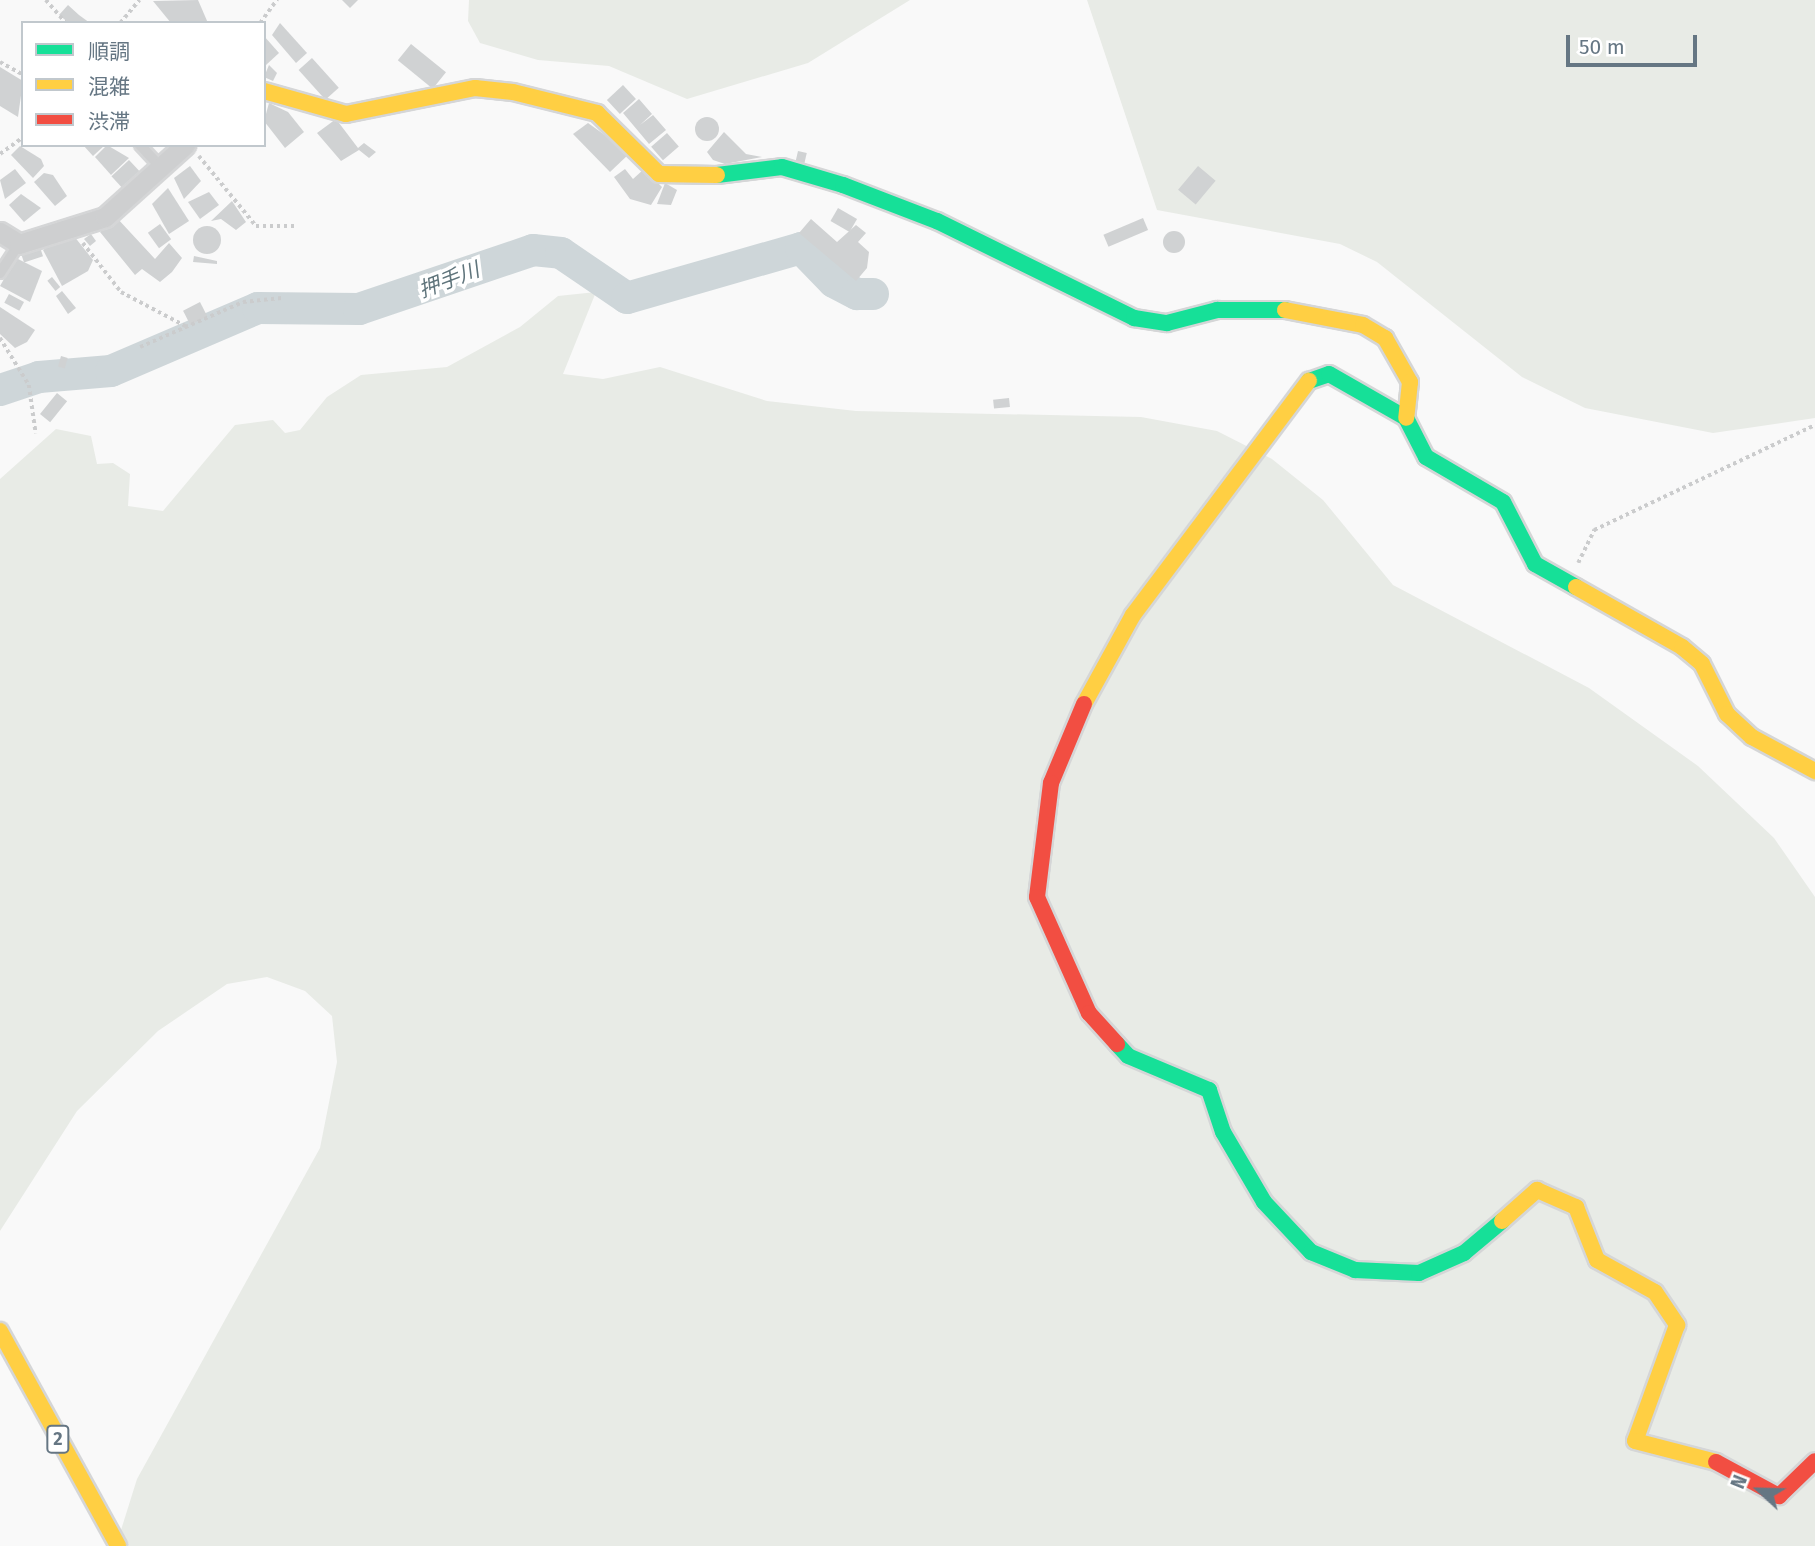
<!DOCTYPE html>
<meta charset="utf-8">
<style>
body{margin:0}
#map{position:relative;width:1815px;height:1546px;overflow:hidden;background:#f9f9f9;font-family:"Fira Sans","Noto Sans JP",sans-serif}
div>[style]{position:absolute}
.green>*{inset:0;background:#e8ebe6}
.river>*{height:32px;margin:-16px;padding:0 16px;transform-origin:16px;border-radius:16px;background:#ced6d9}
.building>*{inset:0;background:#d0d2d3;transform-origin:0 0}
.round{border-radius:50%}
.path>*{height:3.5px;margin-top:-1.75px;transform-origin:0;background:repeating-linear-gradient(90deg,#cbcccd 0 3.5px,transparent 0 7px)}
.roads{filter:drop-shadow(2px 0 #d5d6d7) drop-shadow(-2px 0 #d5d6d7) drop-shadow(0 2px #d5d6d7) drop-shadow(0 -2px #d5d6d7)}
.lane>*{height:10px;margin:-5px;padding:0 5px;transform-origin:5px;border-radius:5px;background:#cecfd0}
.street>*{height:19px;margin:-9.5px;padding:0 9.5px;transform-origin:9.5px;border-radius:9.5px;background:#cecfd0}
.fast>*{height:16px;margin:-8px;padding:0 8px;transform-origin:8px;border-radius:8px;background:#16e098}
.slow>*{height:16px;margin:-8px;padding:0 8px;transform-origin:8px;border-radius:8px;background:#ffcf43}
.jam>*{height:16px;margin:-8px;padding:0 8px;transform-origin:8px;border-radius:8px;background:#f24e42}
span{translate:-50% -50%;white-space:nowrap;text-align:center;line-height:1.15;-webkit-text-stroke:7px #fff;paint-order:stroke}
.shield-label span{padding:2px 5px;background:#fff;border:2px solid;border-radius:5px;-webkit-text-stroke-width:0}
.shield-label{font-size:18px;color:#657683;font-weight:700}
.water-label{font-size:21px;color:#60757c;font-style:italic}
.legend{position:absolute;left:21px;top:21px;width:245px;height:126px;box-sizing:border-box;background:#fff;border:2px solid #c1c8cd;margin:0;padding:9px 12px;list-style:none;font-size:21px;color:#657683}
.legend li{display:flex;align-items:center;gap:14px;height:35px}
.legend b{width:35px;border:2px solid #c1c8cd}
.north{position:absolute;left:1724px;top:1455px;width:70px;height:70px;-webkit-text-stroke:5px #fff;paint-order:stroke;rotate:292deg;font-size:19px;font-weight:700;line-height:28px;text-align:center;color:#657683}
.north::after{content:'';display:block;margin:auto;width:24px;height:32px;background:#657683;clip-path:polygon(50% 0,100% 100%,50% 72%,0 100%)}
.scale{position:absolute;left:1566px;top:35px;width:131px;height:32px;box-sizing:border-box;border:4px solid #657683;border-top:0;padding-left:9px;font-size:21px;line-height:24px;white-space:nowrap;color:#657683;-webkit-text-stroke:5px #fff;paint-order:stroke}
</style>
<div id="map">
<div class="green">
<div style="clip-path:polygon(469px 0,910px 0,808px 63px,687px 99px,609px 66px,538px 60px,480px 43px,468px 21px)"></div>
<div style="clip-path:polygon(1087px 0,1815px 0,1815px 418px,1713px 433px,1585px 408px,1522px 377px,1377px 262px,1340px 244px,1157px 210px)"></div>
<div style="clip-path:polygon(596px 292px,563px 374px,603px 379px,660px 367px,767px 401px,856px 411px,1141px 417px,1217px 431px,1272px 459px,1323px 500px,1393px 585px,1589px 688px,1698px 766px,1774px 838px,1815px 897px,1815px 1546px,116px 1546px,137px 1479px,320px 1148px,337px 1062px,332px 1016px,305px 991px,267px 977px,227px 984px,158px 1031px,77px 1111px,0 1231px,0 479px,56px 429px,91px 436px,97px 464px,113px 463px,130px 474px,128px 506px,163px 511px,235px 425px,273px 420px,285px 433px,300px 430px,327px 397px,361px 375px,447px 367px,520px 327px,558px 296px)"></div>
</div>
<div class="river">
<div style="left:0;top:390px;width:41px;rotate:-18.4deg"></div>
<div style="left:39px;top:377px;width:72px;rotate:-4.8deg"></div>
<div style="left:111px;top:371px;width:160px;rotate:-23.2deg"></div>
<div style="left:258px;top:308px;width:101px;rotate:0.6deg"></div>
<div style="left:359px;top:309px;width:184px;rotate:-18.7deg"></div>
<div style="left:533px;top:250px;width:28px;rotate:6deg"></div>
<div style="left:561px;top:253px;width:80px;rotate:34.3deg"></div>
<div style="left:627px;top:298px;width:181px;rotate:-16deg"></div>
<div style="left:801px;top:248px;width:47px;rotate:45.9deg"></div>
<div style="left:834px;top:282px;width:26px;rotate:28deg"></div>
<div style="left:857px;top:294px;width:16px"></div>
</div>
<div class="building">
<div style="clip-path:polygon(198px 0,208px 23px,171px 23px,153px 1px)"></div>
<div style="clip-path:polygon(342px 0,358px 0,350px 8px)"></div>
<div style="clip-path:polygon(68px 5px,79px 15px,90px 23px,69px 23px,59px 15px)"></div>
<div style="clip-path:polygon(280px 23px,307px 53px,296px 63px,272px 35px)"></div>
<div style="clip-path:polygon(264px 36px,279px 53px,266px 65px,264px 62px)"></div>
<div style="left:411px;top:44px;width:45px;height:21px;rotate:39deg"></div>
<div style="left:312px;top:58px;width:40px;height:18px;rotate:48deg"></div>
<div style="clip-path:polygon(269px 65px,277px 73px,273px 81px,264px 77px)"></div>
<div style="clip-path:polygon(0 67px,23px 81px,18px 117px,0 106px)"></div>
<div style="left:623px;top:85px;width:19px;height:22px;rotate:47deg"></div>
<div style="clip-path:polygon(639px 99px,652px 114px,640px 125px,653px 115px,666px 130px,649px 144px,623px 113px)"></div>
<div style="clip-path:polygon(269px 103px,288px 112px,304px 132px,285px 148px,264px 121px)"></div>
<div class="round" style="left:695px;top:117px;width:24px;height:24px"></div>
<div style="clip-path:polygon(336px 119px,358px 148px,364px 143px,376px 152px,369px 158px,359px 150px,341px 161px,317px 133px)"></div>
<div style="clip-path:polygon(588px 123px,630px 153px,610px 172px,573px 134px)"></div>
<div style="clip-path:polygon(724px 132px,746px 154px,762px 157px,725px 164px,713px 160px,707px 152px)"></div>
<div style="left:667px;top:133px;width:18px;height:21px;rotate:49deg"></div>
<div style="clip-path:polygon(83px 145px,105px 145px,93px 156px)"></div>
<div style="clip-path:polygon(107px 145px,129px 158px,111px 175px,95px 157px)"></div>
<div style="clip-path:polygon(20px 146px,41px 159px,44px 166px,33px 178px,11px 155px)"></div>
<div style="left:798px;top:151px;width:9px;height:11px;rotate:13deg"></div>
<div style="left:129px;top:160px;width:22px;height:24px;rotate:47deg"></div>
<div style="clip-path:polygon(190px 166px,201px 181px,184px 199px,174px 178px)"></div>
<div style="left:1198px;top:166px;width:23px;height:31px;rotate:40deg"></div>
<div style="clip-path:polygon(15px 169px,26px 183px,5px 199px,0 180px)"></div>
<div style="clip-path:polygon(625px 169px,633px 179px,644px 169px,662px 187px,651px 205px,630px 199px,614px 177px)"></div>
<div style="clip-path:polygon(44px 173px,53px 175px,67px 196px,55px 206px,34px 182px)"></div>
<div style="clip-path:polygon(665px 183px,677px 190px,671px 205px,657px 204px)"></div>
<div style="clip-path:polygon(168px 188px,189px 221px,169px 234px,152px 204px)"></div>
<div style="clip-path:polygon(209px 192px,219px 205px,200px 219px,188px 202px)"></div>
<div style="clip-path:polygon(21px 194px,41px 208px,24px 222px,9px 205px)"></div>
<div style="clip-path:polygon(232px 201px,246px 222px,236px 230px,221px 219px,211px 221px)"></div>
<div style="left:838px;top:208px;width:22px;height:15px;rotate:30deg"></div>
<div style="clip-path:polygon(117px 218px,155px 259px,169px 243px,182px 258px,172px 272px,160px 282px,142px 269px,135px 275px,100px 232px)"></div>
<div style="left:1143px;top:218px;width:13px;height:43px;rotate:67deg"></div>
<div style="clip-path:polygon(811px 219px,837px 242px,856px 225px,866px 233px,858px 242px,869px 252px,867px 268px,856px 281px,799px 233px)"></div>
<div style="left:160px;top:224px;width:19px;height:15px;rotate:54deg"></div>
<div class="round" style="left:193px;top:226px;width:28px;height:28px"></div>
<div style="clip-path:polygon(70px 231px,93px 260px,88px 271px,62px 286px,43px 250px)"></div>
<div class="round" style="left:1163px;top:231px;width:22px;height:22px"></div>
<div style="clip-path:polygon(91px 234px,96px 241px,90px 246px,84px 239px)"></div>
<div style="left:39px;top:244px;width:13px;height:20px;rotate:72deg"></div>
<div style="clip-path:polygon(194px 256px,217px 261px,217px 264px,193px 262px)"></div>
<div style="clip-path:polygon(16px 258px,42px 271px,30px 302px,0 286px)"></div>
<div style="left:52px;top:277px;width:13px;height:6px;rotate:51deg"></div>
<div style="clip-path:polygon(62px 291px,76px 308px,68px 314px,56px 296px)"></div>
<div style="left:9px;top:294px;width:17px;height:10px;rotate:28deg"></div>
<div style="left:200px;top:302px;width:16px;height:19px;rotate:63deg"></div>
<div style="clip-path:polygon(0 307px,35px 330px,27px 342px,15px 348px,0 334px)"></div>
<div style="left:61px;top:356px;width:7px;height:11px;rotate:16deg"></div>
<div style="left:57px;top:393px;width:13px;height:27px;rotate:39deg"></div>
<div style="left:1009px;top:398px;width:9px;height:16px;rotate:84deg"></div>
</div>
<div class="path">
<div style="left:46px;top:0;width:30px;rotate:49deg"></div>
<div style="left:120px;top:23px;width:30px;rotate:-50deg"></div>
<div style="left:260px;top:23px;width:29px;rotate:-54deg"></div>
<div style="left:0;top:62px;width:26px;rotate:29deg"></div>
<div style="left:0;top:154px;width:29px;rotate:-36deg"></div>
<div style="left:199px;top:156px;width:90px;rotate:50.8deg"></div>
<div style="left:256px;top:226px;width:40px"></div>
<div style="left:83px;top:243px;width:62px;rotate:52.2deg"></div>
<div style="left:121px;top:292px;width:75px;rotate:27.9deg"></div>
<div style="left:0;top:338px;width:55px;rotate:58.3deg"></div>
<div style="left:29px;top:385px;width:49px;rotate:81.9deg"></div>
<div style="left:140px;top:347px;width:112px;rotate:-23.6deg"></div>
<div style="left:243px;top:302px;width:39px;rotate:-6deg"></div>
<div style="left:1578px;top:563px;width:37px;rotate:-64deg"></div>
<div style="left:1594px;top:530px;width:245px;rotate:-25.4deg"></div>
</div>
<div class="roads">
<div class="lane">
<div style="left:140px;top:145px;width:34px;rotate:47deg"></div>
<div style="left:0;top:273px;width:35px;rotate:-57deg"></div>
</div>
<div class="street">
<div style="left:0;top:232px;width:22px;rotate:32deg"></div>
<div style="left:19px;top:244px;width:90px;rotate:-17.4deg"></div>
<div style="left:105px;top:217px;width:108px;rotate:-42deg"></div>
</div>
<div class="fast">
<div style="left:717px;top:175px;width:65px;rotate:-7deg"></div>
<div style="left:782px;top:167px;width:64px;rotate:16.4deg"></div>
<div style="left:843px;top:185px;width:101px;rotate:21deg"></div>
<div style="left:937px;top:221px;width:220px;rotate:26.2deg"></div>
<div style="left:1134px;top:318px;width:33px;rotate:9deg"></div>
<div style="left:1167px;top:323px;width:52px;rotate:-14.6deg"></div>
<div style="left:1217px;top:310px;width:68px"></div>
<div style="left:1309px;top:381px;width:21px;rotate:-19deg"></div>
<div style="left:1329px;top:374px;width:89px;rotate:29.7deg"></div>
<div style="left:1406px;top:418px;width:44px;rotate:62.9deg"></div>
<div style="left:1426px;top:457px;width:89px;rotate:30.3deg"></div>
<div style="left:1503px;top:502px;width:70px;rotate:62.7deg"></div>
<div style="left:1535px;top:564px;width:47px;rotate:29.3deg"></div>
<div style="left:1117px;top:1044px;width:16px;rotate:47deg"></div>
<div style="left:1128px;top:1056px;width:88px;rotate:22.8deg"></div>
<div style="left:1209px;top:1090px;width:44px;rotate:71.6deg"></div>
<div style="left:1223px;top:1132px;width:81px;rotate:59.6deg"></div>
<div style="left:1264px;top:1202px;width:69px;rotate:46.8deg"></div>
<div style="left:1311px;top:1252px;width:48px;rotate:22.2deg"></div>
<div style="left:1355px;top:1270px;width:64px;rotate:2.7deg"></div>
<div style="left:1419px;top:1273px;width:49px;rotate:-24deg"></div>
<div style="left:1464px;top:1253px;width:50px;rotate:-40.1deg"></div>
</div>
<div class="slow">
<div style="left:264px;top:91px;width:85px;rotate:15.7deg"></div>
<div style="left:346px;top:114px;width:132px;rotate:-11.4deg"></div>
<div style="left:475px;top:88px;width:38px;rotate:6deg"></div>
<div style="left:513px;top:92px;width:87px;rotate:14deg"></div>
<div style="left:597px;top:113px;width:87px;rotate:44.5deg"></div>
<div style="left:659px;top:174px;width:58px;rotate:1deg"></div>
<div style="left:1285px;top:310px;width:79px;rotate:10.9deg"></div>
<div style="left:1363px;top:325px;width:26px;rotate:31deg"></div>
<div style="left:1385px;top:338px;width:51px;rotate:60.4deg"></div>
<div style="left:1410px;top:382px;width:36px;rotate:96deg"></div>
<div style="left:1576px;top:587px;width:122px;rotate:29.5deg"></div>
<div style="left:1682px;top:647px;width:26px;rotate:40deg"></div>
<div style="left:1702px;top:664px;width:56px;rotate:63.4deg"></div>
<div style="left:1727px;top:714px;width:34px;rotate:43deg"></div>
<div style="left:1752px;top:737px;width:72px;rotate:28.4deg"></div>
<div style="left:1084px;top:704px;width:102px;rotate:-61.2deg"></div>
<div style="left:1133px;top:615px;width:293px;rotate:-53.1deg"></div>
<div style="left:1502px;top:1221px;width:47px;rotate:-41.5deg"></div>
<div style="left:1537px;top:1190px;width:43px;rotate:23.6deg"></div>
<div style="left:1576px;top:1207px;width:57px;rotate:68.4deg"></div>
<div style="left:1597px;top:1260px;width:66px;rotate:28.9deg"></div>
<div style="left:1655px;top:1292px;width:40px;rotate:56deg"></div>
<div style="left:1677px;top:1325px;width:123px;rotate:109.9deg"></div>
<div style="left:1635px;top:1441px;width:84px;rotate:14.5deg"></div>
<div style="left:0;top:1331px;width:245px;rotate:61.2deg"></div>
</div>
<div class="jam">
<div style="left:1084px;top:704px;width:86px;rotate:112.7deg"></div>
<div style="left:1051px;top:783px;width:115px;rotate:97deg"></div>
<div style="left:1037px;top:897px;width:127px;rotate:65.9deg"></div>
<div style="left:1089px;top:1013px;width:42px;rotate:47.9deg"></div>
<div style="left:1716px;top:1462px;width:72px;rotate:28.4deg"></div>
<div style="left:1779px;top:1496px;width:50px;rotate:-44.2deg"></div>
</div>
</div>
<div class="shield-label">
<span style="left:58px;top:1439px">2</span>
</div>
<div class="water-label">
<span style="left:449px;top:280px;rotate:-21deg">押手川</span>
</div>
<ul class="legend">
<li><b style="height:9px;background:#16e098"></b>順調</li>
<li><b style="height:9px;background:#ffcf43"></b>混雑</li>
<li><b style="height:9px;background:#f24e42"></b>渋滞</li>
</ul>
<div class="north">N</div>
<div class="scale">50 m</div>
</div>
